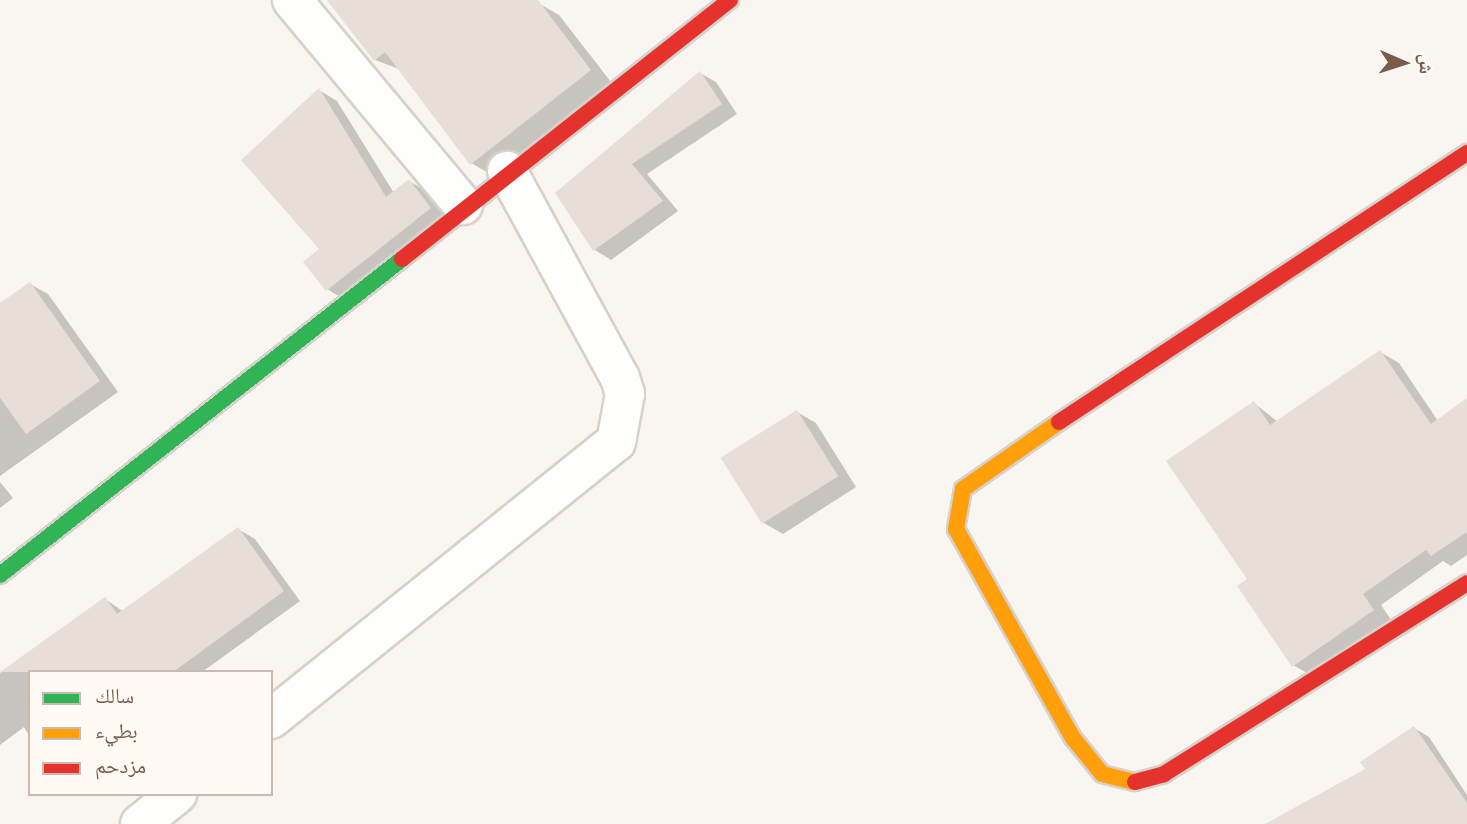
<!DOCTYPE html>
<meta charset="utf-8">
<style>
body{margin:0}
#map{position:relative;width:1467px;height:824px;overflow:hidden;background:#f9f5f0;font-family:Overpass,"Noto Naskh Arabic",sans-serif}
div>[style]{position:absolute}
.shadow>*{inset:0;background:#0003}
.building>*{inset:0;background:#e6ded7;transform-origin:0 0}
.roads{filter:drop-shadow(2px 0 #d7d1cb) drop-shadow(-2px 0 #d7d1cb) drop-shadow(0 2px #d7d1cb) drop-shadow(0 -2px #d7d1cb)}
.street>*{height:38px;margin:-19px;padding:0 19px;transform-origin:19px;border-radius:19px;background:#fefefd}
.fast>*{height:16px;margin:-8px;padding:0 8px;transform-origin:8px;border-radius:8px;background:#30b455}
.slow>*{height:16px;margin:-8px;padding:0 8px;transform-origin:8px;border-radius:8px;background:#ff9f0a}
.jam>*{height:16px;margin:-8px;padding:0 8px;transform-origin:8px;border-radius:8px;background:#e5322d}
span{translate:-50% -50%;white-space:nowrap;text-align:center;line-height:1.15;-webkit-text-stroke:5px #fffaf3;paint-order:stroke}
.legend{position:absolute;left:28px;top:670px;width:245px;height:126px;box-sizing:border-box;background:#fffaf3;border:2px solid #cabbb1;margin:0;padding:9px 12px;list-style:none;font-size:21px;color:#7a5c4d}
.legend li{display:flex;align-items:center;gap:14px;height:35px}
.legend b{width:35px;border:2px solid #cabbb1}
.north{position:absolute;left:1369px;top:28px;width:70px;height:70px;-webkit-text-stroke:5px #fffaf3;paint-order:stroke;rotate:93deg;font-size:19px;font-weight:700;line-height:28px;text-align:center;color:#7a5c4d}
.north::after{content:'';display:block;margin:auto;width:24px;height:32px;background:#7a5c4d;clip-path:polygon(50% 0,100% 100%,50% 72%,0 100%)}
</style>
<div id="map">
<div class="shadow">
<div style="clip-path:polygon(327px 0,533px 0,559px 15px,611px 82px,492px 175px,471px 163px,399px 69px,375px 60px)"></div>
<div style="clip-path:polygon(700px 73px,716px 82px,737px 114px,647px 174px,678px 211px,611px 260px,595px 250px,557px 194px)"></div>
<div style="clip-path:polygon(319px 90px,337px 101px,394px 193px,409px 181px,428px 192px,448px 219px,345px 300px,327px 289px,321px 250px)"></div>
<div style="clip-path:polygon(30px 284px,48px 294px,118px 392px,0 476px,0 305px)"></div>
<div style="clip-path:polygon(1380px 352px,1399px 363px,1438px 421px,1467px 401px,1467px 555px,1451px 566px,1443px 561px,1381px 605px,1392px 621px,1312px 676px,1293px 665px,1249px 580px,1254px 403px,1278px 422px)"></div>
<div style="clip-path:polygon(797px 412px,816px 423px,856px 487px,783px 534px,764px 523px)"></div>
<div style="clip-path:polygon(0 482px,13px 498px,0 508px)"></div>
<div style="clip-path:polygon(238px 529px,255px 539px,300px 601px,202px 672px,30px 672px,30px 737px,24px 727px,0 745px,0 673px,105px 599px,124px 612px)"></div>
<div style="clip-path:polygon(1414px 728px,1429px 737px,1467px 795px,1467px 824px,1269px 824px,1367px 769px)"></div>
</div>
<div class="building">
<div style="clip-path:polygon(327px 0,538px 0,591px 70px,470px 165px,385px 52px,374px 61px)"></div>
<div style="clip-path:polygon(700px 71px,722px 104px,632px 164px,663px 201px,593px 251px,555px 193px)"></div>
<div style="clip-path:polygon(319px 88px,386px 197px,409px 179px,431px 208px,326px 291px,303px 262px,319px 249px,241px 160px)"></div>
<div style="clip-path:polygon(30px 282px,100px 381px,26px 434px,0 398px,0 303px)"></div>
<div style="clip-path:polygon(1380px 350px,1431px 424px,1467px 398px,1467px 532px,1431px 556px,1426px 550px,1363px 594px,1374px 610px,1292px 667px,1237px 586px,1247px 579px,1166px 461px,1254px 401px,1270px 425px)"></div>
<div style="left:797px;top:410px;width:78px;height:90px;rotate:58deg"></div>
<div style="clip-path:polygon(238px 527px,284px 591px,173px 672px,0 672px,105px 597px,117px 614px)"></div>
<div style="clip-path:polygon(1414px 726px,1467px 803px,1467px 824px,1265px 824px,1365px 769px,1360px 762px)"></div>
</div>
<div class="roads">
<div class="street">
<div style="left:292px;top:0;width:267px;rotate:50.2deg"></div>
<div style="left:271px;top:719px;width:442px;rotate:-38.8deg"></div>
<div style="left:616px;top:442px;width:49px;rotate:-79.4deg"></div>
<div style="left:625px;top:394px;width:17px;rotate:-107deg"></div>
<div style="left:620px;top:378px;width:236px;rotate:-118.6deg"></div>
<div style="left:140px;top:824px;width:48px;rotate:-39deg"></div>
</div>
<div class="fast">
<div style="left:0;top:575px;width:511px;rotate:-38.17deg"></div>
</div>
<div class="slow">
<div style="left:1059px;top:422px;width:117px;rotate:145.1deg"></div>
<div style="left:963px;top:489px;width:41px;rotate:99.9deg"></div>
<div style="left:956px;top:529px;width:240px;rotate:60.8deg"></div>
<div style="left:1073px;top:738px;width:46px;rotate:51.1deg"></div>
<div style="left:1102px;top:774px;width:34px;rotate:14deg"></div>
</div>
<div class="jam">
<div style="left:402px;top:259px;width:418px;rotate:-38.3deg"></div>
<div style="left:1059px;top:422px;width:489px;rotate:-33.4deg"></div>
<div style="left:1135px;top:782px;width:30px;rotate:-15deg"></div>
<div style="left:1164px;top:774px;width:358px;rotate:-32.2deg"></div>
</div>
</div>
<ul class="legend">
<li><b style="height:9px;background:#30b455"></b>سالك</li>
<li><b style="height:9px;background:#ff9f0a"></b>بطيء</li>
<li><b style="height:9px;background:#e5322d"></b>مزدحم</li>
</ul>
<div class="north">ش</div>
</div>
